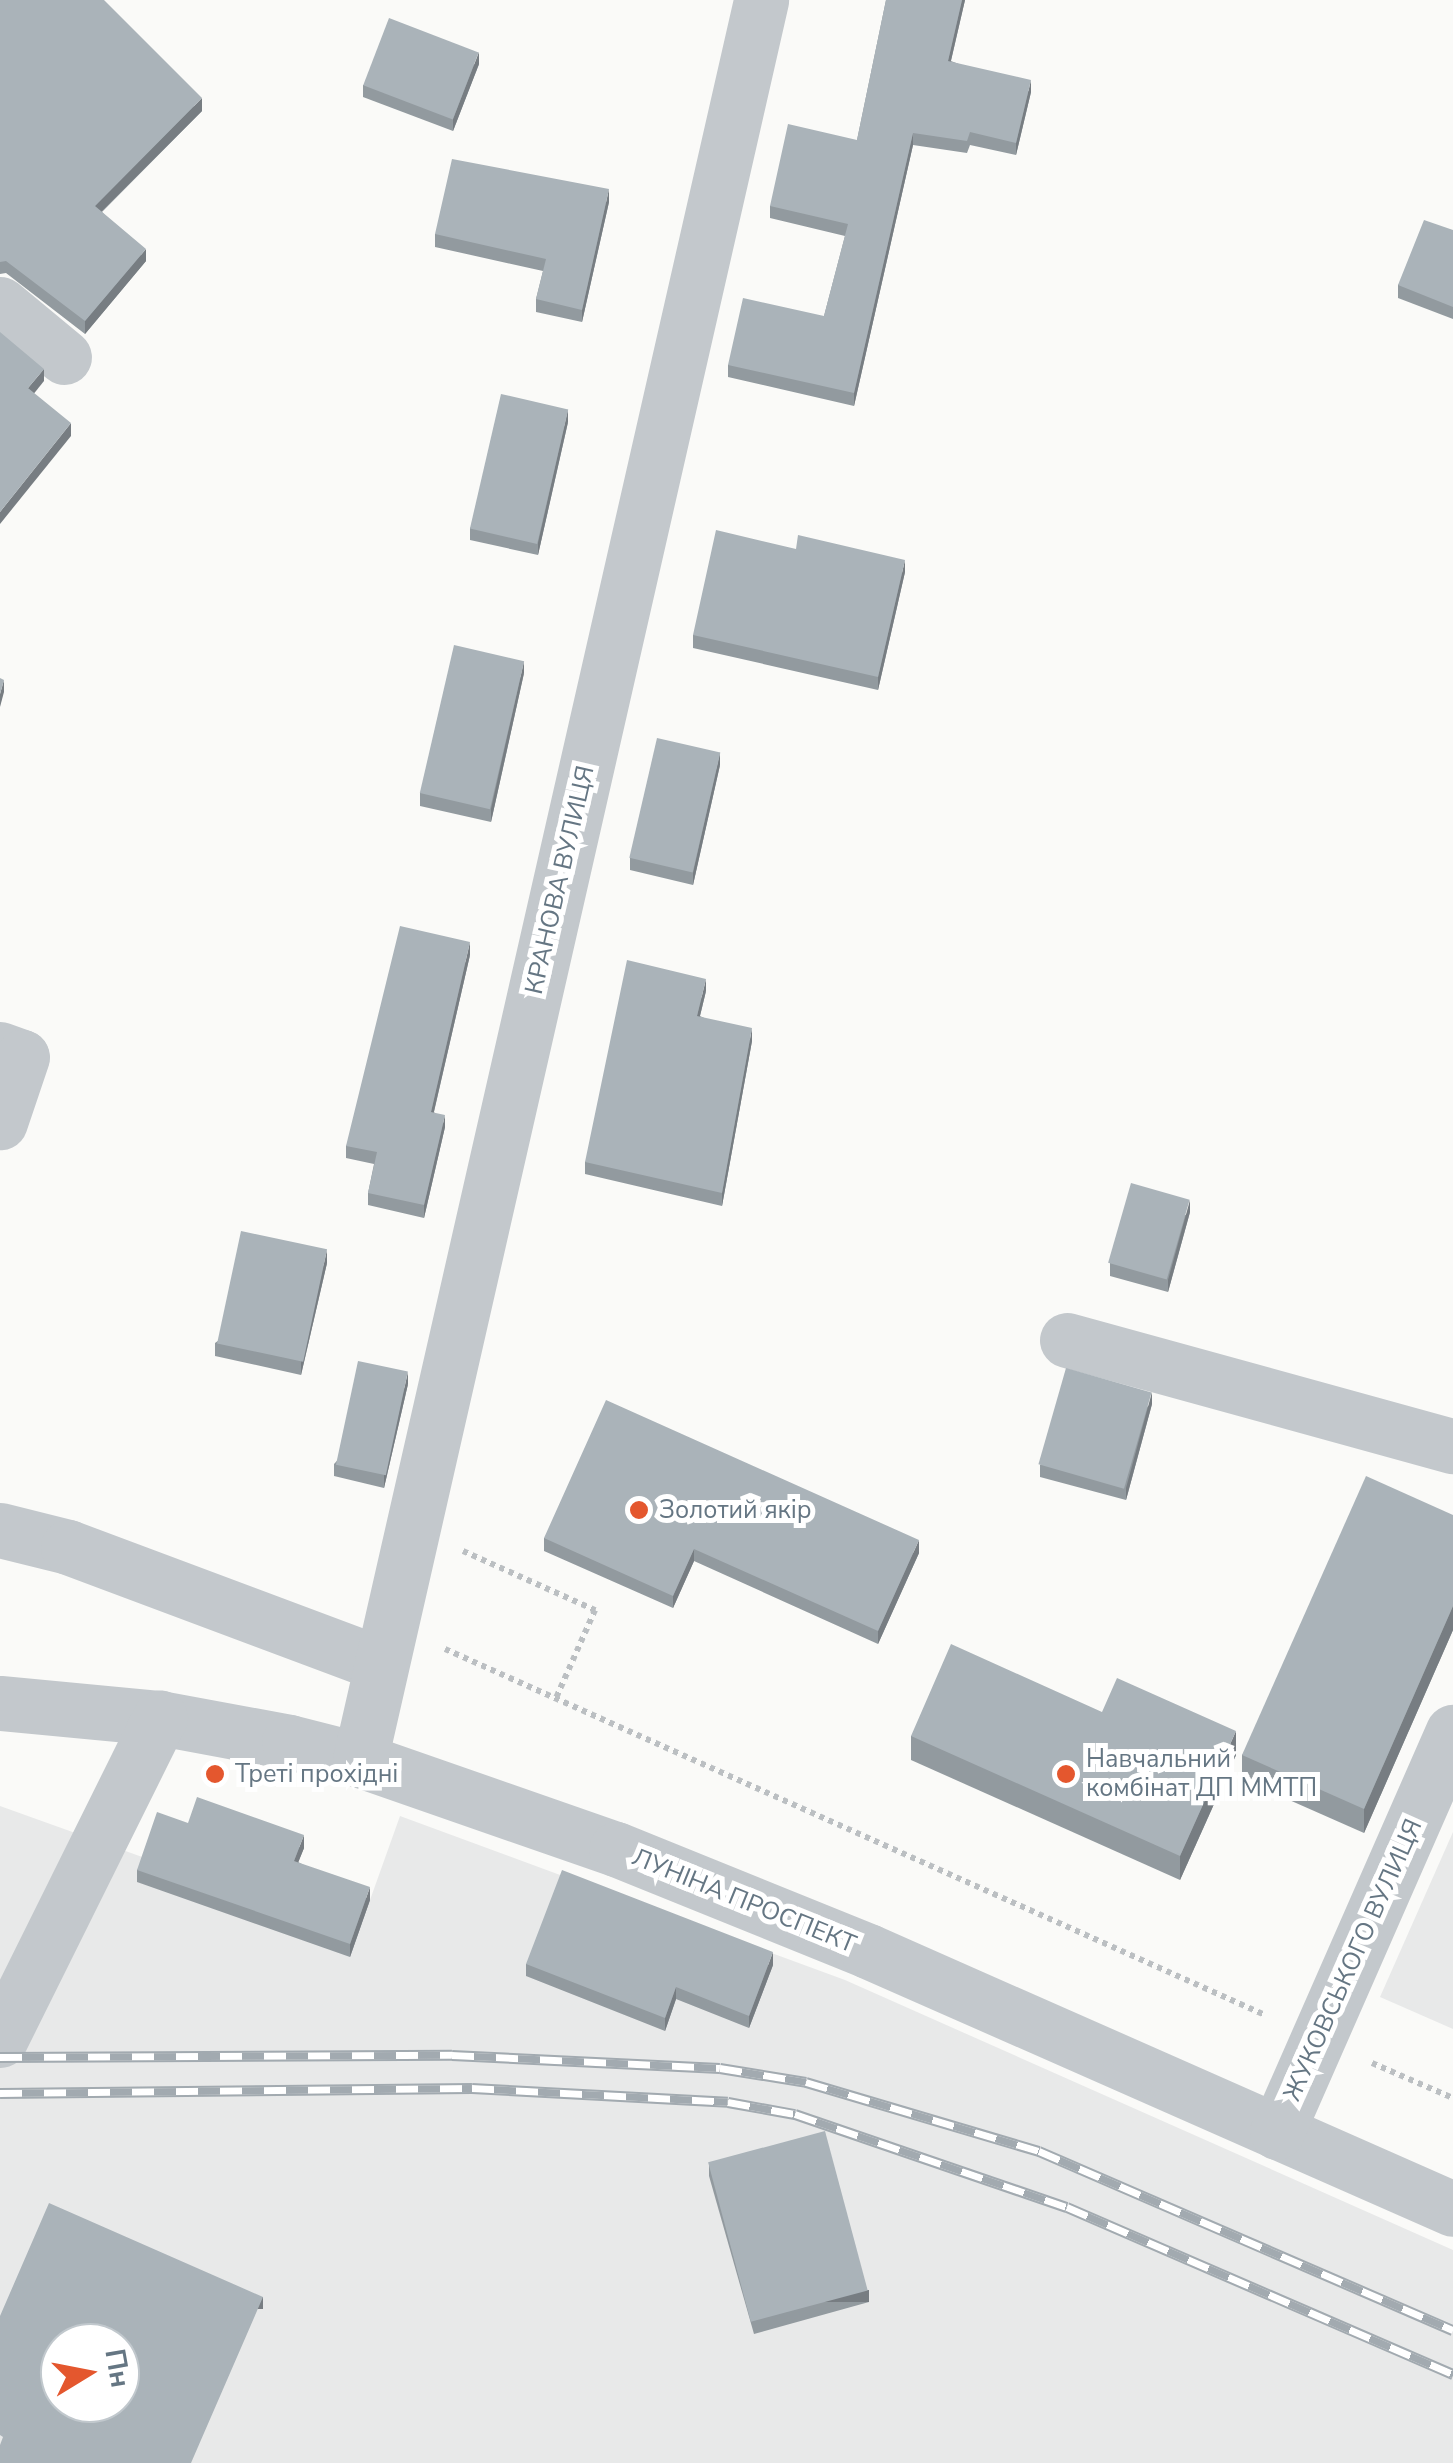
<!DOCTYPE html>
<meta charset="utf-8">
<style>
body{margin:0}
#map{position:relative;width:1453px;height:2463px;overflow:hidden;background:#fafaf8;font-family:"Nunito Sans",sans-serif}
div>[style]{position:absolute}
.built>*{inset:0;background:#e8e9e9}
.path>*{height:6px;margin-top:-3px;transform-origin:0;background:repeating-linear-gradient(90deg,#bbbfc2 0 5px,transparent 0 10px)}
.minor>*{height:55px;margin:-27.5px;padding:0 27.5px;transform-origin:27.5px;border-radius:27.5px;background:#c3c8cc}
.rail>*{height:11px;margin-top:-5.5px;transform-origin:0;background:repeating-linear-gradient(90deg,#fff 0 22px,#a2aab0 0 44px);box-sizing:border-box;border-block:2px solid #a2aab0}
.wall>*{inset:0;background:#929a9f}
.shaded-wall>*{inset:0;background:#777d82;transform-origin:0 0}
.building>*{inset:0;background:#aab3b9;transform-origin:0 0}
.dots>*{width:28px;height:28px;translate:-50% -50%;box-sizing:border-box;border:5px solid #fff;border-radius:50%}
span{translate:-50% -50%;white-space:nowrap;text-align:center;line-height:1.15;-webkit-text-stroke:10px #fff;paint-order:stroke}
.street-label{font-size:25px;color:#657683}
.poi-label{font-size:25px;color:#657683}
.left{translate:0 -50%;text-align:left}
.north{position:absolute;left:40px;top:2323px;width:100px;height:100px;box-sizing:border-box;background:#fff;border:2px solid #c1c8cd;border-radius:50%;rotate:80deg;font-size:28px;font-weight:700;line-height:40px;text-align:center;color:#657683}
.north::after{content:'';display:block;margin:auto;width:35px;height:45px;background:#e4572e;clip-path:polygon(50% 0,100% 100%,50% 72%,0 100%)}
</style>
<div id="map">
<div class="built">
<div style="clip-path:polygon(evenodd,0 1806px,145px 1858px,188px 1835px,197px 1810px,304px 1848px,294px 1873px,370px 1900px,400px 1816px,845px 1980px,1453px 2250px,1453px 2463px,0 2463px,0 1806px,60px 2343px,120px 2343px,120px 2403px,60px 2403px,60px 2343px)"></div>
<div style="clip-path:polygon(1453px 1832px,1453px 2029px,1380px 1997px)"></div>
</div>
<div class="path">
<div style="left:463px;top:1551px;width:145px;rotate:24.1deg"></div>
<div style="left:595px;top:1610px;width:96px;rotate:113.9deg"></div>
<div style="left:445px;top:1649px;width:898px;rotate:24.05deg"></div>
<div style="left:1372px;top:2063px;width:88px;rotate:23.4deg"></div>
</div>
<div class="minor">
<div style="left:0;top:304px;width:83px;rotate:39.6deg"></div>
<div style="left:0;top:1049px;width:23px;rotate:20deg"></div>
<div style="left:22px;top:1057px;width:69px;rotate:108.7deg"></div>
<div style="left:1067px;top:1340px;width:400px;rotate:15.4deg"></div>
<div style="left:0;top:1530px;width:70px;rotate:14deg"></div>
<div style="left:68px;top:1547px;width:334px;rotate:20.5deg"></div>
<div style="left:0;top:1703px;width:161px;rotate:5.4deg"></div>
<div style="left:160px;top:1718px;width:131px;rotate:10.5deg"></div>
<div style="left:289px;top:1742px;width:73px;rotate:14.2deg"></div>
<div style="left:360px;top:1760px;width:271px;rotate:19.2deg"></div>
<div style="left:616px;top:1849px;width:272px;rotate:22deg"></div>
<div style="left:868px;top:1951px;width:639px;rotate:23.8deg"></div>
<div style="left:360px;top:1760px;width:1805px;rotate:-77.16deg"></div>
<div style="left:0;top:2040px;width:360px;rotate:-63.6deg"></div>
<div style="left:1277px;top:2132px;width:437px;rotate:-66.3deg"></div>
</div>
<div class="rail">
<div style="left:0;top:2057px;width:452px;rotate:-0.3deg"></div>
<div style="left:452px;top:2055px;width:268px;rotate:2.8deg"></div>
<div style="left:720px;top:2068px;width:87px;rotate:9.2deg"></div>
<div style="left:806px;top:2082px;width:243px;rotate:16.5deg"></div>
<div style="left:1039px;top:2151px;width:451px;rotate:23.4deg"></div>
<div style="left:0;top:2093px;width:472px;rotate:-0.6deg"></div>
<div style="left:472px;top:2088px;width:256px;rotate:3.1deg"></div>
<div style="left:728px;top:2102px;width:68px;rotate:10.2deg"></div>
<div style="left:795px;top:2114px;width:287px;rotate:18.9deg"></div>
<div style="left:1067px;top:2207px;width:421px;rotate:23.4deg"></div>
</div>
<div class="wall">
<div style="clip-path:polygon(0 0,202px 111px,102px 212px,146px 261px,85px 334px,6px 273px,0 274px)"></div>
<div style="clip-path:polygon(886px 0,965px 0,951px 61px,1031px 92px,1016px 155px,970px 145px,967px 153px,913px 145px,854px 406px,728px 377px,728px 365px,824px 316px,845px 236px,770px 218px,770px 206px,857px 140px)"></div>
<div style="clip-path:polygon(479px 64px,453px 131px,363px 97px,363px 85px)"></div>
<div style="clip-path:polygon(609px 202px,582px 322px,536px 312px,536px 299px,543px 271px,435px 247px,435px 234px)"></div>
<div style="clip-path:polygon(1453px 230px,1453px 319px,1398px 298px,1398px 285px)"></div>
<div style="clip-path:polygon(568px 422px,538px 555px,470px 540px,470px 528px)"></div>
<div style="clip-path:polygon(905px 572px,878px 690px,693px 648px,693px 635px)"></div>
<div style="clip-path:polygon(524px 673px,491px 822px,420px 806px,420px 793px)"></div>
<div style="clip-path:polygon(720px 765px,693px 885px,630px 870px,630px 858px)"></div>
<div style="clip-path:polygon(470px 955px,434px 1112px,445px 1127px,424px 1218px,368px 1205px,368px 1193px,374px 1164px,346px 1158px,346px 1146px)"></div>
<div style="clip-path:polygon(706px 991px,700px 1016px,752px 1041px,722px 1206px,585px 1174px,585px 1162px)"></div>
<div style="clip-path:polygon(1190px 1212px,1168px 1292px,1110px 1276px,1110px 1263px)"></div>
<div style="clip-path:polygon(327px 1263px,301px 1375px,215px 1356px,215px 1343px)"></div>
<div style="clip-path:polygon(408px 1384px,384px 1488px,334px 1476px,334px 1464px)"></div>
<div style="clip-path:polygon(1152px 1404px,1126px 1500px,1040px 1477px,1040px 1465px)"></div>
<div style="clip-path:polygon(1453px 1515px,1453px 1630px,1364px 1833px,1242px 1779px,1242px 1755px)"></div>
<div style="clip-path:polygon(544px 1538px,919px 1553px,878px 1644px,694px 1561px,673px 1608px,544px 1551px)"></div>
<div style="clip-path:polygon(1102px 1712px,1236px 1755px,1180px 1880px,911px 1760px,911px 1736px)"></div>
<div style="clip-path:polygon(188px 1823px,304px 1848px,298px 1862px,370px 1900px,350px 1957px,137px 1882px,137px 1870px)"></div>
<div style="clip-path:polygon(526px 1964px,773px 1965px,749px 2028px,676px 1999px,665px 2031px,526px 1976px)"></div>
<div style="clip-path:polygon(709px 2164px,869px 2302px,754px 2334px,709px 2176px)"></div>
</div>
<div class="shaded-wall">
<div style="clip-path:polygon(962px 0,965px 0,948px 73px,948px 61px)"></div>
<div style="clip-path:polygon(479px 52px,479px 64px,453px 131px,453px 119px)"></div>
<div style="clip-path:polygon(1031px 80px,1031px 92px,1016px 155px,1016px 143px)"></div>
<div style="clip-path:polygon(202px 98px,202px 111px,95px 218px,95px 206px)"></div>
<div style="clip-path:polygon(913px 133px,913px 145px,854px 406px,854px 393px)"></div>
<div style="clip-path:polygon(609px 189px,609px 202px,582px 322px,582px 310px)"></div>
<div style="clip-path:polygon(146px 249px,146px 261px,85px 334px,85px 321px)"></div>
<div style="clip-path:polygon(44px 369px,44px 381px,28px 401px,28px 388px)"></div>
<div style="clip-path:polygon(568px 409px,568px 422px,538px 555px,538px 543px)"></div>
<div style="clip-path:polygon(71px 423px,71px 436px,0 524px,0 512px)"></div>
<div style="clip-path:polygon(905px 560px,905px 572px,878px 690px,878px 677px)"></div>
<div style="clip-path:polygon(524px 661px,524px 673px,491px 822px,491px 809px)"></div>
<div style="clip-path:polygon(4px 680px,4px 692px,0 707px,0 694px)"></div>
<div style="clip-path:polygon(720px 752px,720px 765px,693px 885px,693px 873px)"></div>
<div style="clip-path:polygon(470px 942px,470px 955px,431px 1124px,431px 1112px)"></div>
<div style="clip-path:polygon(706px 979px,706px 991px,697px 1028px,697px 1016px)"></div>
<div style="clip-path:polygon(752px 1028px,752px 1041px,722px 1206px,722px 1193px)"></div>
<div style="clip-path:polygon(445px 1115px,445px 1127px,424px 1218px,424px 1205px)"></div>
<div style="clip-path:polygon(1190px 1200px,1190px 1212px,1168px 1292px,1168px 1280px)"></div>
<div style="clip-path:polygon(327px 1250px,327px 1263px,301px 1375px,301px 1363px)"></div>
<div style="clip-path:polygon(408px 1372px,408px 1384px,384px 1488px,384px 1476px)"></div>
<div style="clip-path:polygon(1152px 1392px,1152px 1404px,1126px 1500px,1126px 1488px)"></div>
<div style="clip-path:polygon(919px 1540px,919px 1553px,878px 1644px,878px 1631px)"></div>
<div style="clip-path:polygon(694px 1549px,694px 1561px,673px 1608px,673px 1596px)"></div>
<div style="clip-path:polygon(1453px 1606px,1453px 1630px,1364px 1833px,1364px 1809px)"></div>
<div style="clip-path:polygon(1236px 1731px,1236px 1755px,1180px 1880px,1180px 1856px)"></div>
<div style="clip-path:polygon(304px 1835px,304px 1848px,294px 1873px,294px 1861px)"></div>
<div style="clip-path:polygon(370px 1887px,370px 1900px,350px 1957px,350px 1944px)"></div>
<div style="clip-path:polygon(773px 1952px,773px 1965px,749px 2028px,749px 2016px)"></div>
<div style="clip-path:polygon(676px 1987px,676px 1999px,665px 2031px,665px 2018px)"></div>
<div style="left:869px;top:2290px;width:12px;height:119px;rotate:90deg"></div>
<div style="left:263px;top:2297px;width:12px;height:181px;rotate:90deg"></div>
</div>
<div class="building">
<div style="clip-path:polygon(0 0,104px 0,202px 98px,95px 206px,146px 249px,85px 321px,6px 261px,0 262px)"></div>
<div style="clip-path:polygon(886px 0,962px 0,948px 61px,1031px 80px,1016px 143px,970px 132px,967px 141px,913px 133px,854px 393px,728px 365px,743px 298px,824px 316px,848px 224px,770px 206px,788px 124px,857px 140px)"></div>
<div style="left:389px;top:18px;width:96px;height:72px;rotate:21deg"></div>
<div style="clip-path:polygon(452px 159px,609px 189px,582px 310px,536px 299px,546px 259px,435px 234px)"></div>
<div style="clip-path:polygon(1424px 220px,1453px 230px,1453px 307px,1398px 285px)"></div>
<div style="clip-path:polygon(0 332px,44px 369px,28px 388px,71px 423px,0 512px)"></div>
<div style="left:501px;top:394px;width:69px;height:138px;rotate:13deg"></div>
<div style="clip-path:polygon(716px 530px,796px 549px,798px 535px,905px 560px,878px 677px,693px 635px)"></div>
<div style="left:454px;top:645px;width:72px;height:152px;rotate:13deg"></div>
<div style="clip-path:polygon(0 678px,4px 680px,0 694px)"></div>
<div style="left:657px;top:738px;width:65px;height:123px;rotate:13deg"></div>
<div style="clip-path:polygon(400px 926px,470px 942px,431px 1112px,445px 1115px,424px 1205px,368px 1193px,377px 1152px,346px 1146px)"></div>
<div style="clip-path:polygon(627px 960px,706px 979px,697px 1016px,752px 1028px,722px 1193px,585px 1162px)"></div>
<div style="left:1131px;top:1183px;width:61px;height:83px;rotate:16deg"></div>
<div style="left:241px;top:1231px;width:88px;height:115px;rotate:12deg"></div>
<div style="left:358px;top:1361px;width:51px;height:106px;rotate:12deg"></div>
<div style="left:1066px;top:1368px;width:89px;height:100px;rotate:16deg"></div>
<div style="clip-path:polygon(606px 1400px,919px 1540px,878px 1631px,694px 1549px,673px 1596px,544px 1538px)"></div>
<div style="clip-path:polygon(1366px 1476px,1453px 1515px,1453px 1606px,1364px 1809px,1242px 1755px)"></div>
<div style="clip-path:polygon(951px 1644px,1102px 1712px,1117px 1678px,1236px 1731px,1180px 1856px,911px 1736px)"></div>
<div style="clip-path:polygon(197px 1797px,304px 1835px,294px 1861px,370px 1887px,350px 1944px,137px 1870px,157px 1812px,188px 1823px)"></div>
<div style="clip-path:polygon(562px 1870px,773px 1952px,749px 2016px,676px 1987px,665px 2018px,526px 1964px)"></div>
<div style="left:825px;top:2131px;width:165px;height:121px;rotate:75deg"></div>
<div style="clip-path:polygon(evenodd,49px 2203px,263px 2297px,191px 2463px,0 2463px,0 2445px,3px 2437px,0 2435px,0 2316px,49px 2203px,60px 2343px,120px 2343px,120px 2403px,60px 2403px,60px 2343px)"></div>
</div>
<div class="dots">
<div style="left:639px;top:1510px;background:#e4572e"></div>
<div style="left:215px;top:1774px;background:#e4572e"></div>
<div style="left:1066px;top:1774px;background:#e4572e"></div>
</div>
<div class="street-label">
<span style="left:560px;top:880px;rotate:-77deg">КРАНОВА ВУЛИЦЯ</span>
<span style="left:744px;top:1901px;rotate:22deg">ЛУНІНА ПРОСПЕКТ</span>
<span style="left:1353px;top:1960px;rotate:-66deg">ЖУКОВСЬКОГО ВУЛИЦЯ</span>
</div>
<div class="poi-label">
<span class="left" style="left:659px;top:1510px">Золотий якір</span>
<span class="left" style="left:1086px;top:1774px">Навчальний<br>комбінат ДП ММТП</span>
<span class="left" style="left:235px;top:1774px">Треті прохідні</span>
</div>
<div class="north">Пн</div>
</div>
